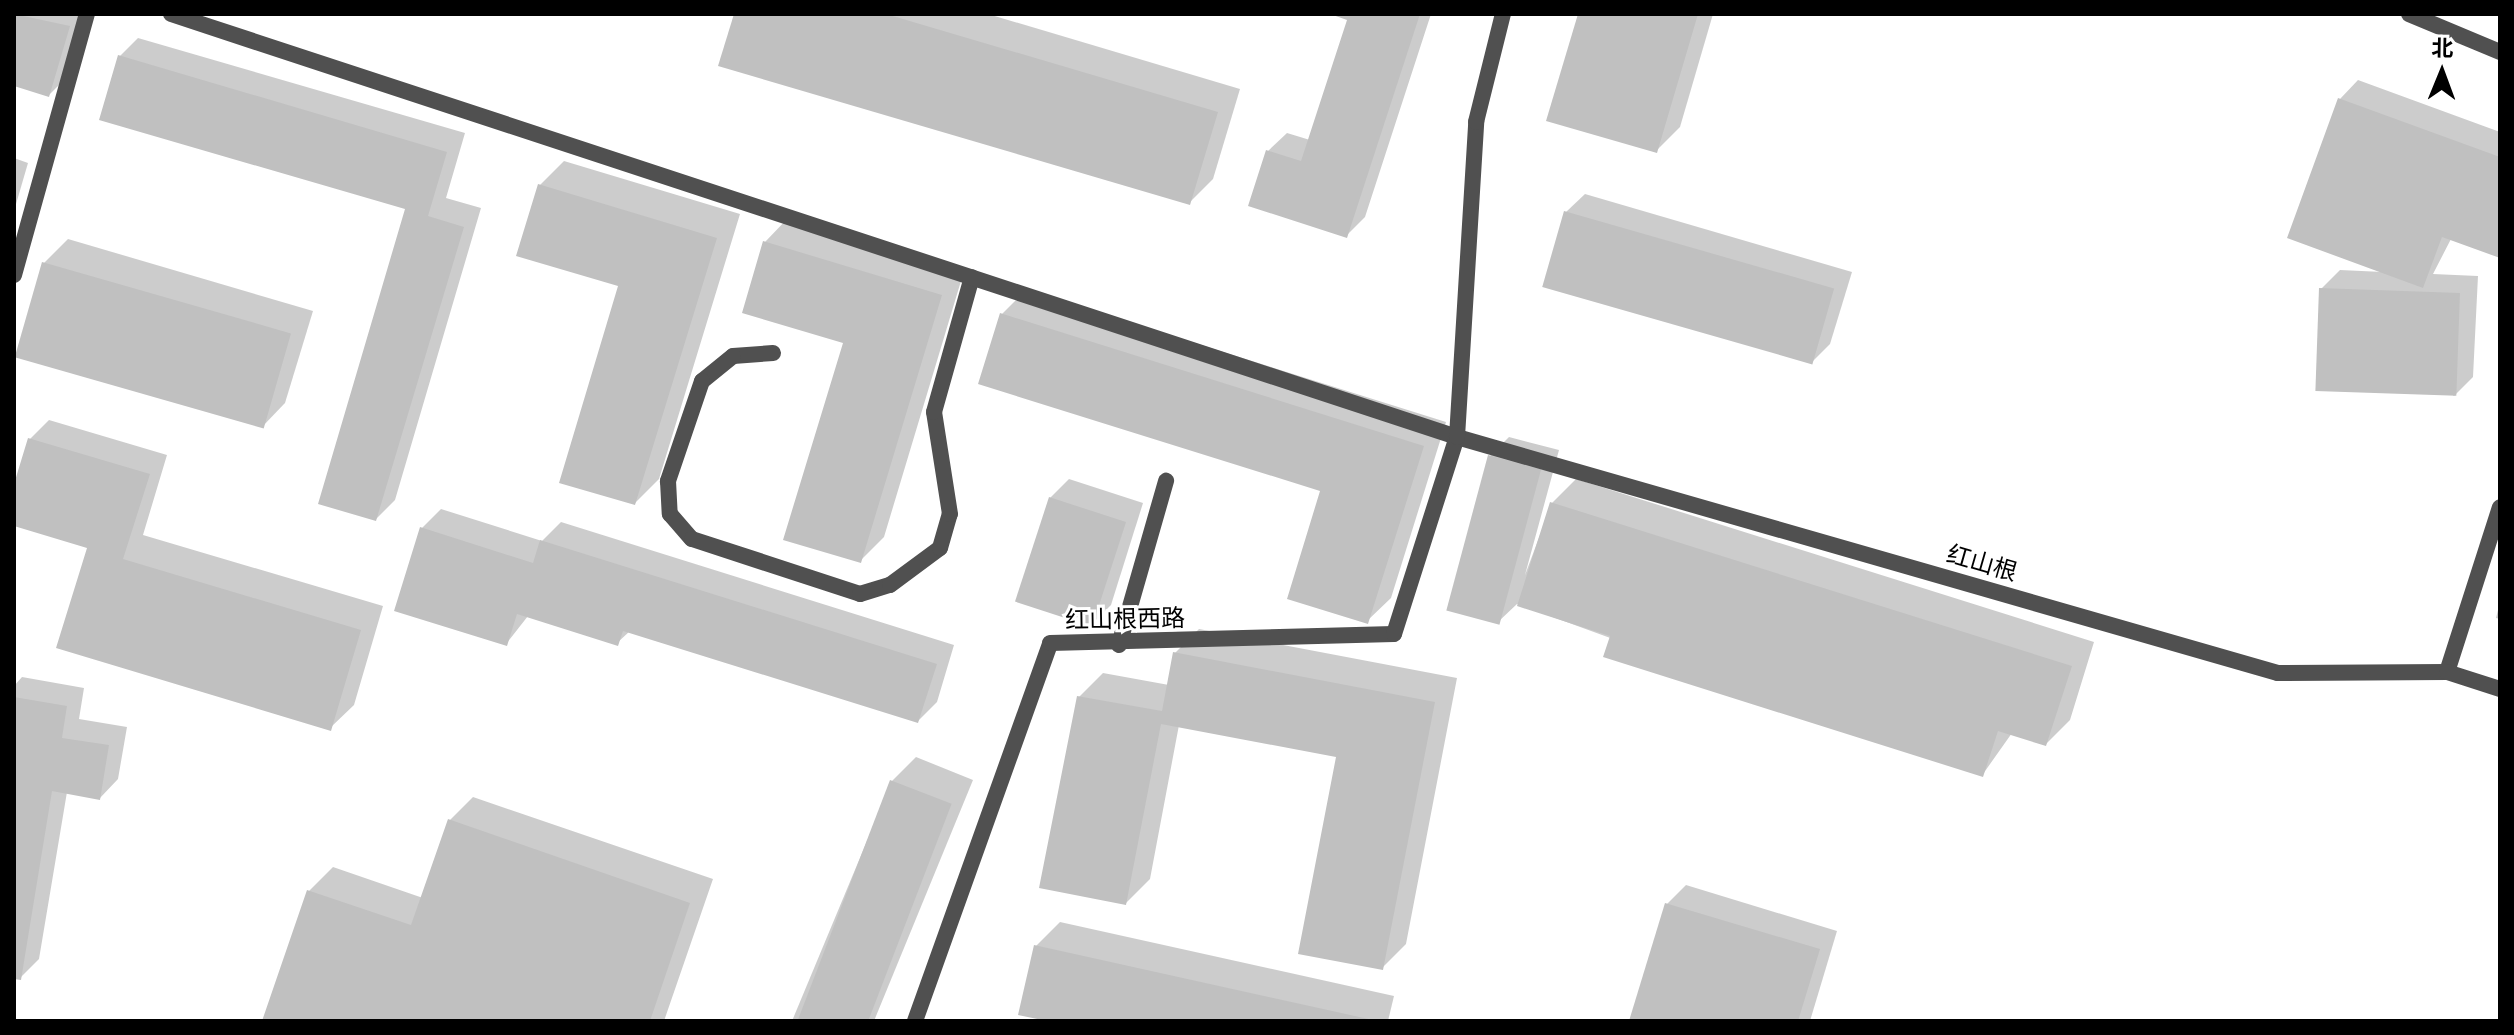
<!DOCTYPE html>
<meta charset="utf-8">
<style>
body{margin:0}
#map{position:relative;width:2514px;height:1035px;overflow:hidden;background:#fff;font-family:"Space Grotesk","Noto Sans SC",sans-serif}
div>[style]{position:absolute}
.shadow>*{inset:0;background:#0003}
.building>*{inset:0;background:#c0c0c0;transform-origin:0 0}
.service>*{height:16px;margin:-8px;padding:0 8px;transform-origin:8px;border-radius:8px;background:#505050}
.minor>*{height:16px;margin:-8px;padding:0 8px;transform-origin:8px;border-radius:8px;background:#505050}
span{translate:-50% -50%;white-space:nowrap;text-align:center;line-height:1.15;-webkit-text-stroke:6px #fff;paint-order:stroke}
.street-label{font-size:24px;color:#000}
.frame{position:absolute;inset:0;border:16px solid #000;pointer-events:none}
.north{position:absolute;left:2402px;top:32px;width:80px;height:80px;-webkit-text-stroke:6px #fff;paint-order:stroke;rotate:1deg;font-size:22px;font-weight:700;line-height:32px;text-align:center;color:#000}
.north::after{content:'';display:block;margin:auto;width:28px;height:36px;background:#000;clip-path:polygon(50% 0,100% 100%,50% 72%,0 100%)}
</style>
<div id="map">
<div class="shadow">
<div style="clip-path:polygon(14px 14px,89px 14px,73px 71px,49px 95px,14px 84px)"></div>
<div style="clip-path:polygon(736px 14px,988px 14px,1240px 89px,1213px 179px,1189px 203px)"></div>
<div style="clip-path:polygon(1334px 14px,1431px 14px,1365px 217px,1346px 236px,1268px 151px,1287px 133px,1310px 140px,1349px 19px)"></div>
<div style="clip-path:polygon(1580px 14px,1713px 14px,1680px 127px,1656px 151px)"></div>
<div style="clip-path:polygon(138px 38px,465px 133px,446px 198px,481px 208px,395px 500px,376px 519px,408px 208px,120px 56px)"></div>
<div style="clip-path:polygon(2358px 80px,2500px 132px,2500px 256px,2451px 239px,2433px 274px,2478px 276px,2473px 377px,2454px 396px,2321px 289px,2340px 270px,2383px 272px,2340px 99px)"></div>
<div style="clip-path:polygon(14px 158px,28px 163px,14px 211px)"></div>
<div style="clip-path:polygon(564px 161px,740px 214px,659px 479px,635px 503px,620px 285px,540px 185px)"></div>
<div style="clip-path:polygon(1585px 194px,1852px 272px,1830px 344px,1811px 363px,1566px 212px)"></div>
<div style="clip-path:polygon(788px 218px,964px 271px,884px 537px,860px 561px,846px 342px,765px 242px)"></div>
<div style="clip-path:polygon(68px 239px,313px 311px,285px 403px,262px 427px,44px 263px)"></div>
<div style="clip-path:polygon(1026px 290px,1446px 422px,1391px 598px,1367px 621px,1323px 490px,1002px 314px)"></div>
<div style="clip-path:polygon(49px 420px,167px 455px,143px 535px,383px 606px,354px 705px,330px 728px,91px 547px,14px 524px,14px 491px,30px 439px)"></div>
<div style="clip-path:polygon(1509px 437px,1559px 450px,1525px 575px,1552px 503px,1576px 479px,2094px 642px,2070px 720px,2046px 744px,2012px 733px,1983px 774px,1517px 604px,1498px 622px,1490px 456px)"></div>
<div style="clip-path:polygon(1069px 479px,1143px 503px,1111px 605px,1092px 624px,1050px 498px)"></div>
<div style="clip-path:polygon(441px 509px,542px 541px,561px 522px,954px 645px,937px 702px,918px 721px,630px 631px,617px 643px,528px 616px,506px 644px,422px 528px)"></div>
<div style="clip-path:polygon(2500px 602px,2500px 619px,2496px 618px)"></div>
<div style="clip-path:polygon(1199px 629px,1457px 678px,1406px 944px,1382px 968px,1339px 756px,1179px 725px,1150px 879px,1126px 903px,1079px 697px,1103px 673px,1169px 685px,1175px 653px)"></div>
<div style="clip-path:polygon(22px 677px,84px 688px,79px 719px,127px 727px,118px 779px,100px 798px,67px 792px,39px 959px,20px 978px,14px 977px,14px 686px)"></div>
<div style="clip-path:polygon(916px 757px,973px 780px,874px 1021px,792px 1021px,892px 781px)"></div>
<div style="clip-path:polygon(473px 797px,713px 879px,664px 1021px,264px 1021px,309px 891px,333px 867px,423px 898px,449px 821px)"></div>
<div style="clip-path:polygon(1686px 885px,1837px 931px,1810px 1021px,1631px 1021px,1667px 904px)"></div>
<div style="clip-path:polygon(1060px 922px,1394px 996px,1388px 1021px,1057px 1021px,1036px 946px)"></div>
</div>
<div class="building">
<div style="clip-path:polygon(14px 14px,70px 26px,49px 97px,14px 86px)"></div>
<div style="clip-path:polygon(734px 14px,886px 14px,1218px 112px,1190px 205px,718px 66px)"></div>
<div style="clip-path:polygon(1330px 14px,1420px 14px,1347px 238px,1248px 206px,1266px 150px,1301px 161px,1347px 20px)"></div>
<div style="clip-path:polygon(1578px 14px,1698px 14px,1657px 153px,1546px 121px)"></div>
<div style="clip-path:polygon(118px 55px,447px 152px,428px 216px,464px 227px,376px 521px,318px 504px,405px 209px,99px 120px)"></div>
<div style="clip-path:polygon(2338px 98px,2500px 157px,2500px 258px,2442px 237px,2423px 288px,2287px 238px)"></div>
<div style="clip-path:polygon(538px 184px,717px 238px,635px 505px,559px 483px,618px 286px,516px 256px)"></div>
<div style="left:1564px;top:211px;width:281px;height:79px;rotate:16deg"></div>
<div style="clip-path:polygon(763px 241px,942px 295px,861px 563px,783px 540px,843px 343px,742px 313px)"></div>
<div style="left:42px;top:262px;width:259px;height:99px;rotate:16deg"></div>
<div style="left:2319px;top:288px;width:141px;height:103px;rotate:2deg"></div>
<div style="clip-path:polygon(1000px 313px,1424px 446px,1368px 624px,1287px 599px,1320px 491px,978px 384px)"></div>
<div style="clip-path:polygon(28px 438px,150px 474px,123px 559px,361px 630px,331px 731px,56px 648px,87px 548px,14px 526px,14px 484px)"></div>
<div style="left:1488px;top:455px;width:55px;height:161px;rotate:15deg"></div>
<div style="left:1049px;top:497px;width:81px;height:110px;rotate:18deg"></div>
<div style="clip-path:polygon(1550px 502px,2072px 666px,2046px 746px,1998px 731px,1983px 777px,1603px 657px,1610px 636px,1517px 606px)"></div>
<div style="clip-path:polygon(420px 527px,533px 563px,540px 540px,937px 664px,918px 723px,623px 631px,618px 646px,517px 614px,507px 646px,394px 611px)"></div>
<div style="clip-path:polygon(1173px 652px,1435px 702px,1383px 970px,1298px 954px,1336px 757px,1161px 724px,1126px 905px,1039px 888px,1077px 696px,1162px 711px)"></div>
<div style="clip-path:polygon(14px 697px,67px 706px,62px 738px,109px 745px,100px 800px,52px 791px,21px 980px,14px 979px)"></div>
<div style="left:890px;top:780px;width:66px;height:261px;rotate:21deg"></div>
<div style="clip-path:polygon(448px 819px,690px 903px,650px 1021px,262px 1021px,307px 890px,411px 925px)"></div>
<div style="clip-path:polygon(1665px 903px,1820px 949px,1798px 1021px,1629px 1021px)"></div>
<div style="clip-path:polygon(1034px 945px,1373px 1020px,1373px 1021px,1047px 1021px,1018px 1015px)"></div>
</div>
<div class="service">
<div style="left:773px;top:353px;width:40px;rotate:175.7deg"></div>
<div style="left:733px;top:356px;width:40px;rotate:141deg"></div>
<div style="left:702px;top:381px;width:106px;rotate:108.8deg"></div>
<div style="left:668px;top:481px;width:33px;rotate:87deg"></div>
<div style="left:670px;top:514px;width:33px;rotate:49deg"></div>
<div style="left:692px;top:539px;width:177px;rotate:18.1deg"></div>
<div style="left:860px;top:594px;width:31px;rotate:-17deg"></div>
<div style="left:890px;top:585px;width:62px;rotate:-36.5deg"></div>
<div style="left:940px;top:548px;width:35px;rotate:-74deg"></div>
<div style="left:950px;top:514px;width:103px;rotate:-98.9deg"></div>
<div style="left:934px;top:412px;width:140px;rotate:-74.3deg"></div>
<div style="left:2447px;top:672px;width:173px;rotate:-72.2deg"></div>
</div>
<div class="minor">
<div style="left:171px;top:14px;width:1354px;rotate:18.21deg"></div>
<div style="left:1457px;top:437px;width:854px;rotate:16.04deg"></div>
<div style="left:2278px;top:673px;width:169px;rotate:-0.3deg"></div>
<div style="left:2447px;top:672px;width:56px;rotate:17.8deg"></div>
<div style="left:2409px;top:14px;width:99px;rotate:22.7deg"></div>
<div style="left:14px;top:275px;width:271px;rotate:-74.4deg"></div>
<div style="left:1119px;top:645px;width:171px;rotate:-74deg"></div>
<div style="left:915px;top:1021px;width:401px;rotate:-70.3deg"></div>
<div style="left:1050px;top:643px;width:344px;rotate:-1.5deg"></div>
<div style="left:1394px;top:634px;width:207px;rotate:-72.3deg"></div>
<div style="left:1457px;top:437px;width:316px;rotate:-86.5deg"></div>
<div style="left:1476px;top:122px;width:111px;rotate:-76deg"></div>
</div>
<div class="street-label">
<span style="left:1982px;top:563px;rotate:16deg">红山根</span>
<span style="left:1125px;top:619px;rotate:-1deg">红山根西路</span>
</div>
<div class="frame"></div>
<div class="north">北</div>
</div>
